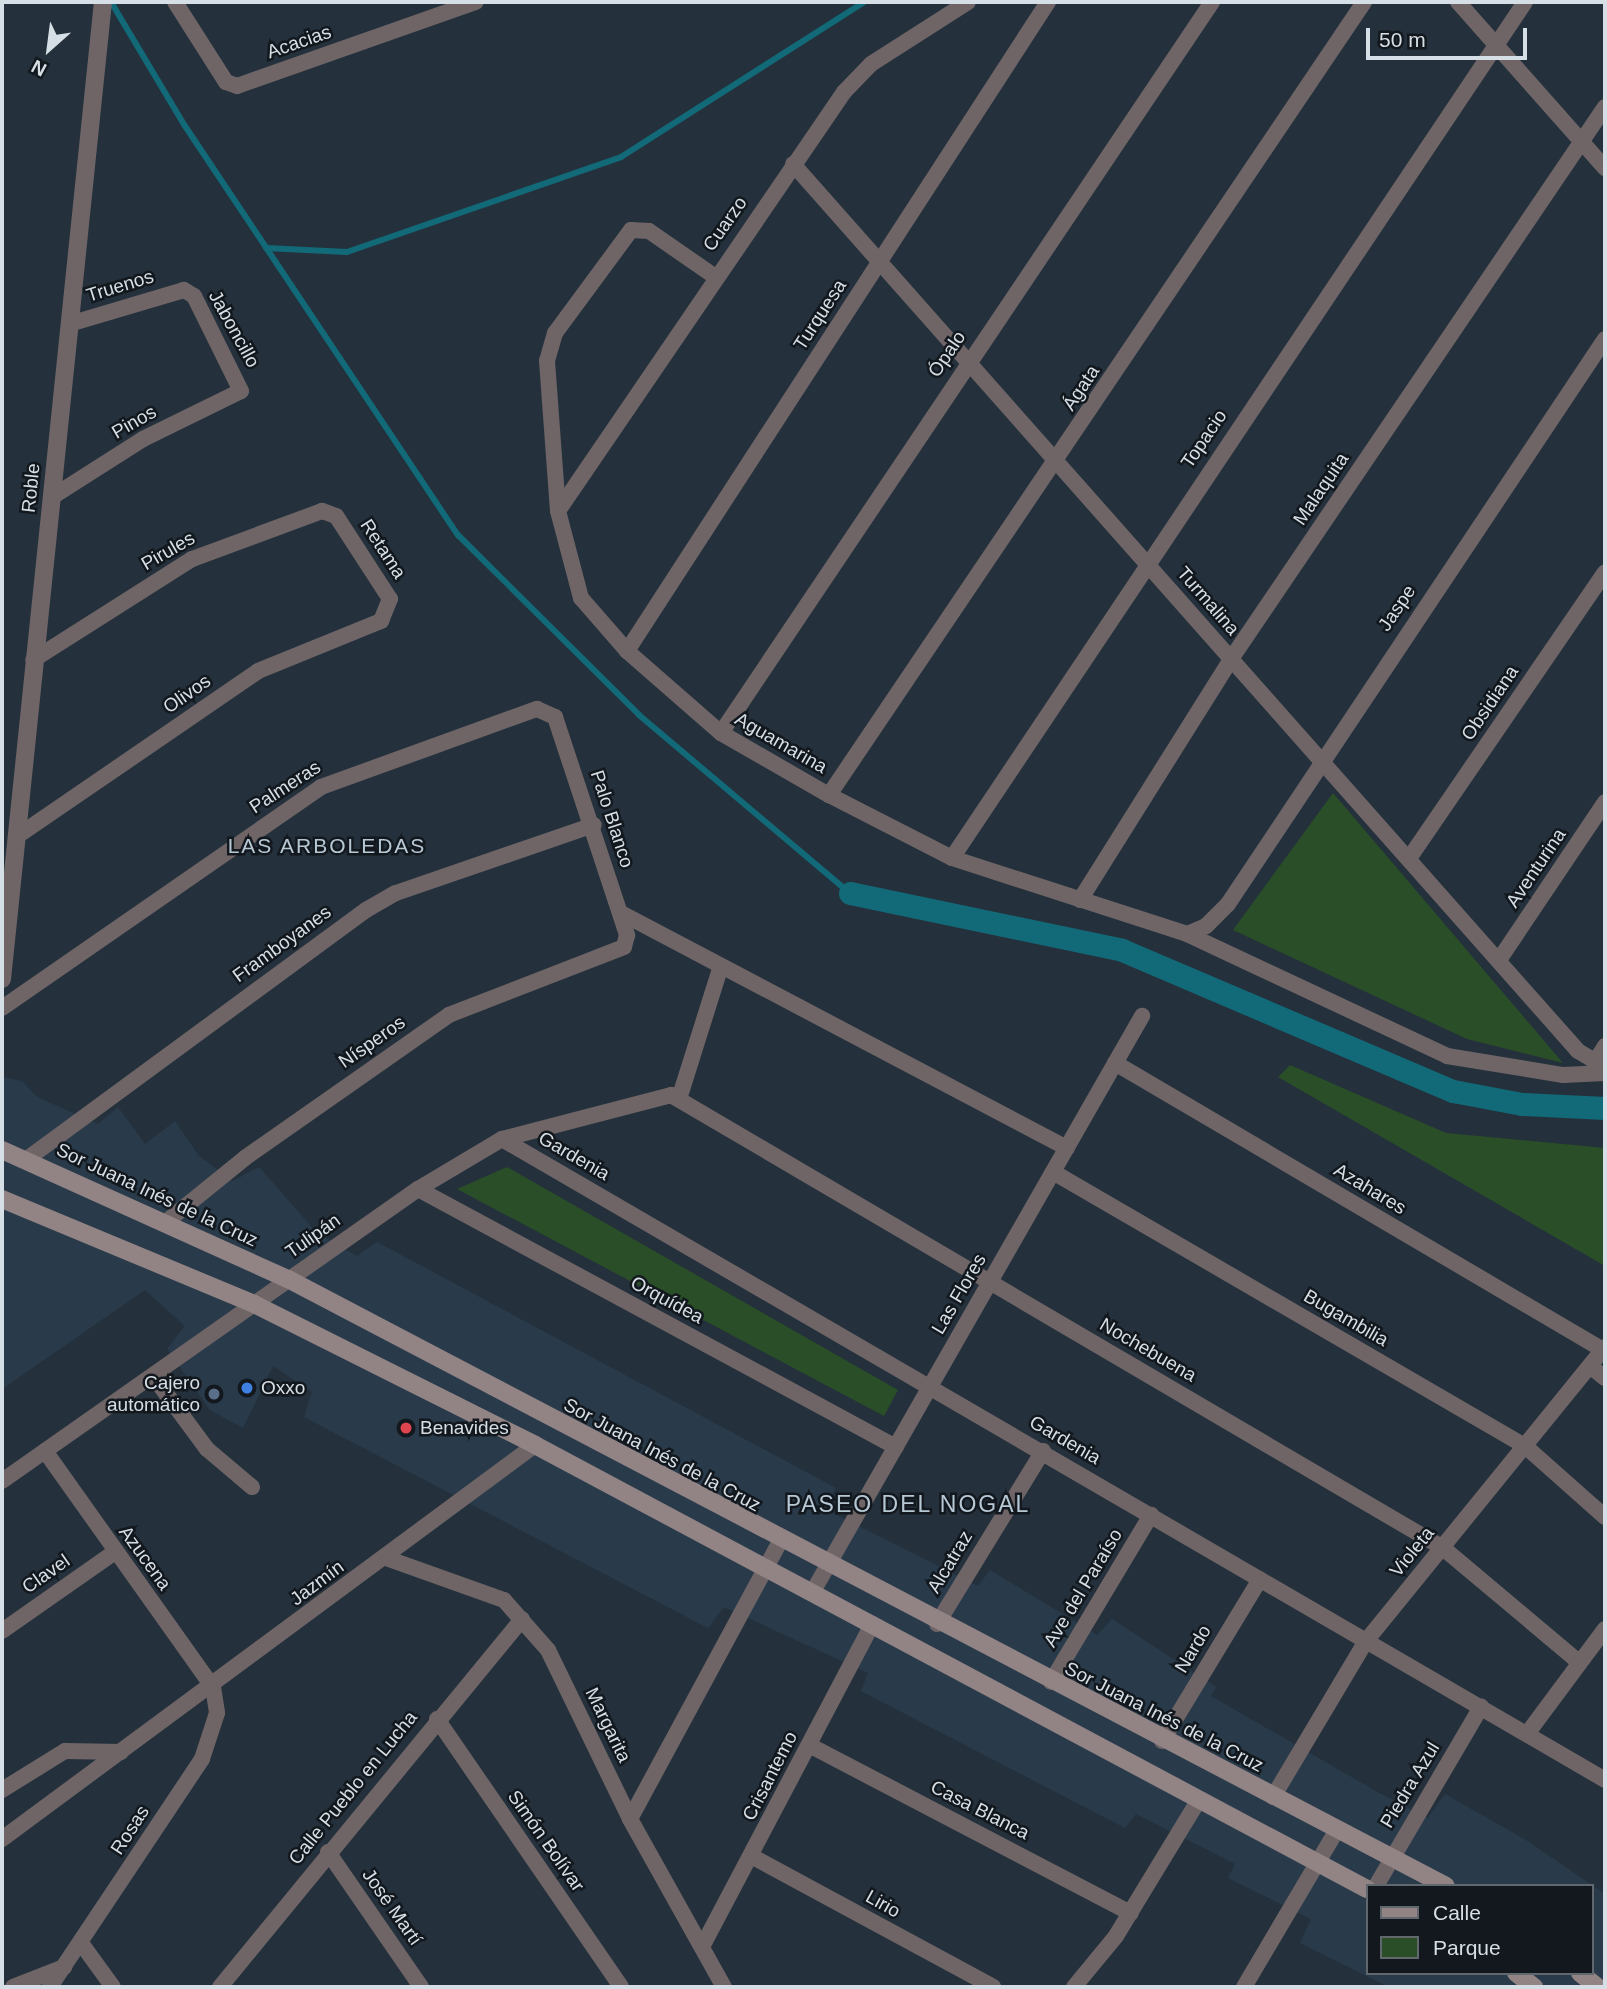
<!DOCTYPE html>
<meta charset="utf-8">
<style>
body{margin:0}
#map{position:relative;width:1607px;height:1989px;overflow:hidden;background:#24313c;font-family:Helvetica,sans-serif}
div>[style]{position:absolute}
.built>*{inset:0;background:#293b4a}
.green>*{inset:0;background:#294e28}
.stream>*{height:6px;margin:-3px;padding:0 3px;transform-origin:3px;border-radius:3px;background:#126978}
.canal>*{height:23px;margin:-11.5px;padding:0 11.5px;transform-origin:11.5px;border-radius:11.5px;background:#126978}
.minor>*{height:16px;margin:-8px;padding:0 8px;transform-origin:8px;border-radius:8px;background:#6f6566}
.tertiary>*{height:18px;margin:-9px;padding:0 9px;transform-origin:9px;border-radius:9px;background:#6f6566}
.secondary>*{height:18px;margin:-9px;padding:0 9px;transform-origin:9px;border-radius:9px;background:#928385}
.dots>*{width:19px;height:19px;translate:-50% -50%;box-sizing:border-box;border:4px solid #12181d;border-radius:50%}
span{translate:-50% -50%;white-space:nowrap;text-align:center;line-height:1.15;-webkit-text-stroke:5px #12181d;paint-order:stroke}
.street-label{font-size:19px;color:#d7dfe6}
.poi-label{font-size:19px;color:#d7dfe6}
.right{translate:-100% -50%;text-align:right}
.left{translate:0 -50%;text-align:left}
.neighbourhood-label{font-size:21px;color:#b7c8d5;letter-spacing:2px}
.quarter-label{font-size:23px;color:#b7c8d5;letter-spacing:2px}
.frame{position:absolute;inset:0;border:4px solid #d7dfe6;pointer-events:none}
.legend{position:absolute;left:1366px;top:1884px;width:228px;height:91px;box-sizing:border-box;background:#12181d;border:2px solid #61686d;margin:0;padding:9px 12px;list-style:none;font-size:21px;color:#d7dfe6}
.legend li{display:flex;align-items:center;gap:14px;height:35px}
.legend b{width:35px;border:2px solid #61686d}
.north{position:absolute;left:14px;top:14px;width:70px;height:70px;-webkit-text-stroke:5px #12181d;paint-order:stroke;rotate:208deg;font-size:19px;font-weight:700;line-height:28px;text-align:center;color:#d7dfe6}
.north::after{content:'';display:block;margin:auto;width:24px;height:32px;background:#d7dfe6;clip-path:polygon(50% 0,100% 100%,50% 72%,0 100%)}
.scale{position:absolute;left:1366px;top:28px;width:161px;height:32px;box-sizing:border-box;border:4px solid #d7dfe6;border-top:0;padding-left:9px;font-size:21px;line-height:24px;white-space:nowrap;color:#d7dfe6;-webkit-text-stroke:5px #12181d;paint-order:stroke}
</style>
<div id="map">
<div class="built">
<div style="clip-path:polygon(evenodd,2px 1077px,22px 1081px,37px 1097px,98px 1124px,118px 1107px,145px 1144px,175px 1121px,199px 1156px,233px 1181px,259px 1167px,317px 1233px,357px 1256px,377px 1242px,836px 1488px,824px 1509px,978px 1586px,990px 1570px,1097px 1635px,1112px 1619px,1216px 1687px,1211px 1696px,1381px 1794px,1428px 1818px,1445px 1794px,1526px 1840px,1605px 1894px,1605px 1987px,1389px 1987px,1300px 1943px,1311px 1919px,1228px 1878px,1235px 1864px,1136px 1814px,1125px 1828px,861px 1691px,868px 1673px,724px 1607px,708px 1628px,304px 1417px,312px 1392px,273px 1366px,243px 1428px,210px 1410px,167px 1349px,185px 1326px,145px 1290px,2px 1389px,2px 1077px,1367px 1886px,1591px 1886px,1591px 1973px,1367px 1973px,1367px 1886px)"></div>
</div>
<div class="green">
<div style="clip-path:polygon(1333px 793px,1563px 1063px,1467px 1039px,1233px 930px)"></div>
<div style="clip-path:polygon(1290px 1065px,1446px 1133px,1605px 1148px,1605px 1266px,1278px 1077px)"></div>
<div style="clip-path:polygon(507px 1167px,898px 1390px,884px 1416px,457px 1189px)"></div>
</div>
<div class="stream">
<div style="left:111px;top:2px;width:144px;rotate:59.2deg"></div>
<div style="left:185px;top:126px;width:492px;rotate:56.3deg"></div>
<div style="left:458px;top:535px;width:255px;rotate:44.8deg"></div>
<div style="left:639px;top:715px;width:276px;rotate:40.2deg"></div>
<div style="left:266px;top:248px;width:81px;rotate:2.8deg"></div>
<div style="left:347px;top:252px;width:290px;rotate:-19.1deg"></div>
<div style="left:621px;top:157px;width:288px;rotate:-32.5deg"></div>
</div>
<div class="canal">
<div style="left:850px;top:893px;width:278px;rotate:11.8deg"></div>
<div style="left:1122px;top:950px;width:360px;rotate:23.1deg"></div>
<div style="left:1453px;top:1091px;width:70px;rotate:10.7deg"></div>
<div style="left:1522px;top:1104px;width:83px;rotate:2.8deg"></div>
</div>
<div class="minor">
<div style="left:175px;top:2px;width:95px;rotate:57.5deg"></div>
<div style="left:226px;top:82px;width:12px;rotate:20deg"></div>
<div style="left:237px;top:86px;width:253px;rotate:-19.4deg"></div>
<div style="left:1458px;top:2px;width:222px;rotate:48.5deg"></div>
<div style="left:793px;top:164px;width:1184px;rotate:48.49deg"></div>
<div style="left:1578px;top:1051px;width:31px;rotate:31deg"></div>
<div style="left:714px;top:276px;width:79px;rotate:-145.3deg"></div>
<div style="left:649px;top:231px;width:18px;rotate:-177deg"></div>
<div style="left:631px;top:230px;width:128px;rotate:126.4deg"></div>
<div style="left:555px;top:333px;width:29px;rotate:106deg"></div>
<div style="left:547px;top:361px;width:150px;rotate:85.8deg"></div>
<div style="left:558px;top:511px;width:90px;rotate:75.2deg"></div>
<div style="left:581px;top:598px;width:70px;rotate:49deg"></div>
<div style="left:627px;top:651px;width:125px;rotate:41.1deg"></div>
<div style="left:721px;top:733px;width:125px;rotate:29.9deg"></div>
<div style="left:829px;top:795px;width:138px;rotate:27.1deg"></div>
<div style="left:952px;top:858px;width:247px;rotate:17.9deg"></div>
<div style="left:1187px;top:934px;width:21px;rotate:-23deg"></div>
<div style="left:1206px;top:926px;width:31px;rotate:-45deg"></div>
<div style="left:1228px;top:904px;width:679px;rotate:-56.29deg"></div>
<div style="left:52px;top:497px;width:108px;rotate:-32.5deg"></div>
<div style="left:143px;top:439px;width:109px;rotate:-26.1deg"></div>
<div style="left:241px;top:391px;width:106px;rotate:-116.3deg"></div>
<div style="left:194px;top:296px;width:12px;rotate:-149deg"></div>
<div style="left:184px;top:290px;width:120px;rotate:163.5deg"></div>
<div style="left:558px;top:511px;width:507px;rotate:-55.68deg"></div>
<div style="left:844px;top:92px;width:39px;rotate:-46deg"></div>
<div style="left:871px;top:64px;width:115px;rotate:-32.6deg"></div>
<div style="left:627px;top:651px;width:774px;rotate:-57.03deg"></div>
<div style="left:721px;top:733px;width:881px;rotate:-56.11deg"></div>
<div style="left:829px;top:795px;width:957px;rotate:-55.99deg"></div>
<div style="left:16px;top:837px;width:293px;rotate:-34.4deg"></div>
<div style="left:258px;top:671px;width:133px;rotate:-22.1deg"></div>
<div style="left:381px;top:621px;width:24px;rotate:-68deg"></div>
<div style="left:390px;top:599px;width:99px;rotate:-123deg"></div>
<div style="left:336px;top:516px;width:15px;rotate:-160deg"></div>
<div style="left:322px;top:511px;width:139px;rotate:159.7deg"></div>
<div style="left:192px;top:559px;width:188px;rotate:147.6deg"></div>
<div style="left:1410px;top:857px;width:345px;rotate:-55.6deg"></div>
<div style="left:952px;top:858px;width:1030px;rotate:-56.2deg"></div>
<div style="left:1080px;top:900px;width:284px;rotate:-57.9deg"></div>
<div style="left:1231px;top:659px;width:667px;rotate:-55.88deg"></div>
<div style="left:621px;top:913px;width:504px;rotate:27.79deg"></div>
<div style="left:1187px;top:934px;width:287px;rotate:25.1deg"></div>
<div style="left:1447px;top:1056px;width:118px;rotate:9.3deg"></div>
<div style="left:1563px;top:1075px;width:42px;rotate:-2.7deg"></div>
<div style="left:1501px;top:957px;width:187px;rotate:-56.1deg"></div>
<div style="left:2px;top:1008px;width:388px;rotate:-34.7deg"></div>
<div style="left:321px;top:787px;width:230px;rotate:-19.9deg"></div>
<div style="left:537px;top:709px;width:20px;rotate:24deg"></div>
<div style="left:555px;top:717px;width:230px;rotate:71.7deg"></div>
<div style="left:627px;top:935px;width:12px;rotate:104deg"></div>
<div style="left:624px;top:947px;width:188px;rotate:158.8deg"></div>
<div style="left:449px;top:1015px;width:249px;rotate:145deg"></div>
<div style="left:245px;top:1158px;width:102px;rotate:141deg"></div>
<div style="left:1595px;top:1062px;width:19px;rotate:-58deg"></div>
<div style="left:1115px;top:1063px;width:566px;rotate:30.46deg"></div>
<div style="left:679px;top:1099px;width:139px;rotate:-72.5deg"></div>
<div style="left:502px;top:1139px;width:1276px;rotate:30.16deg"></div>
<div style="left:27px;top:1159px;width:421px;rotate:-36.3deg"></div>
<div style="left:366px;top:910px;width:34px;rotate:-30deg"></div>
<div style="left:396px;top:893px;width:209px;rotate:-19deg"></div>
<div style="left:1053px;top:1172px;width:546px;rotate:30.14deg"></div>
<div style="left:1525px;top:1446px;width:107px;rotate:41.6deg"></div>
<div style="left:418px;top:1189px;width:543px;rotate:28.36deg"></div>
<div style="left:1590px;top:1366px;width:19px;rotate:39deg"></div>
<div style="left:153px;top:1376px;width:91px;rotate:53.5deg"></div>
<div style="left:207px;top:1449px;width:59px;rotate:40.2deg"></div>
<div style="left:45px;top:1451px;width:290px;rotate:54.6deg"></div>
<div style="left:213px;top:1687px;width:26px;rotate:81deg"></div>
<div style="left:217px;top:1713px;width:48px;rotate:108.1deg"></div>
<div style="left:202px;top:1759px;width:274px;rotate:123.7deg"></div>
<div style="left:2px;top:1481px;width:508px;rotate:-35.07deg"></div>
<div style="left:418px;top:1189px;width:98px;rotate:-30.8deg"></div>
<div style="left:502px;top:1139px;width:175px;rotate:-14.6deg"></div>
<div style="left:671px;top:1095px;width:895px;rotate:30.4deg"></div>
<div style="left:1443px;top:1548px;width:177px;rotate:40deg"></div>
<div style="left:386px;top:1558px;width:125px;rotate:19.6deg"></div>
<div style="left:504px;top:1600px;width:67px;rotate:48.7deg"></div>
<div style="left:548px;top:1650px;width:188px;rotate:64.1deg"></div>
<div style="left:630px;top:1819px;width:193px;rotate:60.8deg"></div>
<div style="left:812px;top:1593px;width:665px;rotate:-60.23deg"></div>
<div style="left:937px;top:1624px;width:203px;rotate:-58.5deg"></div>
<div style="left:2px;top:1631px;width:138px;rotate:-35deg"></div>
<div style="left:1051px;top:1682px;width:195px;rotate:-59.1deg"></div>
<div style="left:437px;top:1719px;width:325px;rotate:55.5deg"></div>
<div style="left:1527px;top:1734px;width:131px;rotate:-53.4deg"></div>
<div style="left:1162px;top:1741px;width:189px;rotate:-58.8deg"></div>
<div style="left:809px;top:1745px;width:363px;rotate:27.6deg"></div>
<div style="left:2px;top:1790px;width:74px;rotate:-31.8deg"></div>
<div style="left:65px;top:1751px;width:56px;rotate:1deg"></div>
<div style="left:1273px;top:1797px;width:182px;rotate:-59.2deg"></div>
<div style="left:1366px;top:1641px;width:379px;rotate:-50.9deg"></div>
<div style="left:630px;top:1819px;width:315px;rotate:-61.6deg"></div>
<div style="left:2px;top:1839px;width:663px;rotate:-36.47deg"></div>
<div style="left:328px;top:1852px;width:164px;rotate:55.4deg"></div>
<div style="left:753px;top:1857px;width:273px;rotate:28.4deg"></div>
<div style="left:1376px;top:1886px;width:208px;rotate:-59.6deg"></div>
<div style="left:81px;top:1943px;width:54px;rotate:54deg"></div>
<div style="left:703px;top:1945px;width:363px;rotate:-62.2deg"></div>
<div style="left:13px;top:1987px;width:55px;rotate:-21.4deg"></div>
<div style="left:220px;top:1987px;width:476px;rotate:-50.6deg"></div>
<div style="left:1074px;top:1987px;width:66px;rotate:-50.5deg"></div>
<div style="left:1116px;top:1936px;width:158px;rotate:-58.7deg"></div>
<div style="left:1244px;top:1987px;width:182px;rotate:-59.4deg"></div>
</div>
<div class="tertiary">
<div style="left:2px;top:979px;width:982px;rotate:-84.1deg"></div>
</div>
<div class="secondary">
<div style="left:2px;top:1150px;width:314px;rotate:24.3deg"></div>
<div style="left:288px;top:1279px;width:1307px;rotate:27.66deg"></div>
<div style="left:2px;top:1199px;width:273px;rotate:22.6deg"></div>
<div style="left:254px;top:1304px;width:314px;rotate:26.6deg"></div>
<div style="left:535px;top:1445px;width:943px;rotate:28.09deg"></div>
<div style="left:1516px;top:1973px;width:23px;rotate:38deg"></div>
<div style="left:1580px;top:1973px;width:22px;rotate:39deg"></div>
</div>
<div class="dots">
<div style="left:247px;top:1388px;background:#3f7fe0"></div>
<div style="left:214px;top:1394px;background:#5c6f8a"></div>
<div style="left:406px;top:1428px;background:#e0444e"></div>
</div>
<div class="street-label">
<span style="left:299px;top:42px;rotate:-19deg">Acacias</span>
<span style="left:725px;top:224px;rotate:-55deg">Cuarzo</span>
<span style="left:120px;top:286px;rotate:-17deg">Truenos</span>
<span style="left:820px;top:315px;rotate:-57deg">Turquesa</span>
<span style="left:234px;top:329px;rotate:61deg">Jaboncillo</span>
<span style="left:947px;top:354px;rotate:-56deg">Ópalo</span>
<span style="left:1081px;top:388px;rotate:-56deg">Ágata</span>
<span style="left:134px;top:422px;rotate:-30deg">Pinos</span>
<span style="left:1204px;top:439px;rotate:-56deg">Topacio</span>
<span style="left:31px;top:488px;rotate:-84deg">Roble</span>
<span style="left:1321px;top:489px;rotate:-56deg">Malaquita</span>
<span style="left:383px;top:549px;rotate:57deg">Retama</span>
<span style="left:168px;top:551px;rotate:-30deg">Pirules</span>
<span style="left:1208px;top:601px;rotate:49deg">Turmalina</span>
<span style="left:1397px;top:608px;rotate:-56deg">Jaspe</span>
<span style="left:187px;top:694px;rotate:-35deg">Olivos</span>
<span style="left:1490px;top:703px;rotate:-56deg">Obsidiana</span>
<span style="left:781px;top:743px;rotate:30deg">Aguamarina</span>
<span style="left:285px;top:787px;rotate:-33deg">Palmeras</span>
<span style="left:612px;top:819px;rotate:72deg">Palo Blanco</span>
<span style="left:1536px;top:868px;rotate:-56deg">Aventurina</span>
<span style="left:282px;top:944px;rotate:-36deg">Framboyanes</span>
<span style="left:372px;top:1042px;rotate:-35deg">Nísperos</span>
<span style="left:574px;top:1156px;rotate:30deg">Gardenia</span>
<span style="left:1370px;top:1189px;rotate:31deg">Azahares</span>
<span style="left:157px;top:1195px;rotate:25deg">Sor Juana Inés de la Cruz</span>
<span style="left:313px;top:1236px;rotate:-35deg">Tulipán</span>
<span style="left:959px;top:1294px;rotate:-60deg">Las Flores</span>
<span style="left:667px;top:1300px;rotate:28deg">Orquídea</span>
<span style="left:1346px;top:1318px;rotate:30deg">Bugambilia</span>
<span style="left:1148px;top:1350px;rotate:30deg">Nochebuena</span>
<span style="left:1065px;top:1440px;rotate:30deg">Gardenia</span>
<span style="left:662px;top:1455px;rotate:28deg">Sor Juana Inés de la Cruz</span>
<span style="left:1412px;top:1552px;rotate:-51deg">Violeta</span>
<span style="left:145px;top:1558px;rotate:54deg">Azucena</span>
<span style="left:950px;top:1562px;rotate:-59deg">Alcatraz</span>
<span style="left:46px;top:1574px;rotate:-35deg">Clavel</span>
<span style="left:317px;top:1583px;rotate:-37deg">Jazmín</span>
<span style="left:1083px;top:1588px;rotate:-59deg">Ave del Paraíso</span>
<span style="left:1193px;top:1649px;rotate:-59deg">Nardo</span>
<span style="left:1164px;top:1717px;rotate:27deg">Sor Juana Inés de la Cruz</span>
<span style="left:608px;top:1725px;rotate:64deg">Margarita</span>
<span style="left:770px;top:1776px;rotate:-63deg">Crisantemo</span>
<span style="left:1410px;top:1785px;rotate:-59deg">Piedra Azul</span>
<span style="left:353px;top:1788px;rotate:-51deg">Calle Pueblo en Lucha</span>
<span style="left:980px;top:1810px;rotate:27deg">Casa Blanca</span>
<span style="left:130px;top:1830px;rotate:-57deg">Rosas</span>
<span style="left:546px;top:1841px;rotate:55deg">Simón Bolívar</span>
<span style="left:883px;top:1904px;rotate:29deg">Lirio</span>
<span style="left:392px;top:1907px;rotate:55deg">José Martí</span>
</div>
<div class="poi-label">
<span class="right" style="left:200px;top:1394px">Cajero<br>automático</span>
<span class="left" style="left:261px;top:1388px">Oxxo</span>
<span class="left" style="left:420px;top:1428px">Benavides</span>
</div>
<div class="neighbourhood-label">
<span style="left:327px;top:846px">LAS ARBOLEDAS</span>
</div>
<div class="quarter-label">
<span style="left:908px;top:1504px">PASEO DEL NOGAL</span>
</div>
<div class="frame"></div>
<ul class="legend">
<li><b style="height:9px;background:#928385"></b>Calle</li>
<li><b style="height:19px;background:#294e28"></b>Parque</li>
</ul>
<div class="north">N</div>
<div class="scale">50 m</div>
</div>
